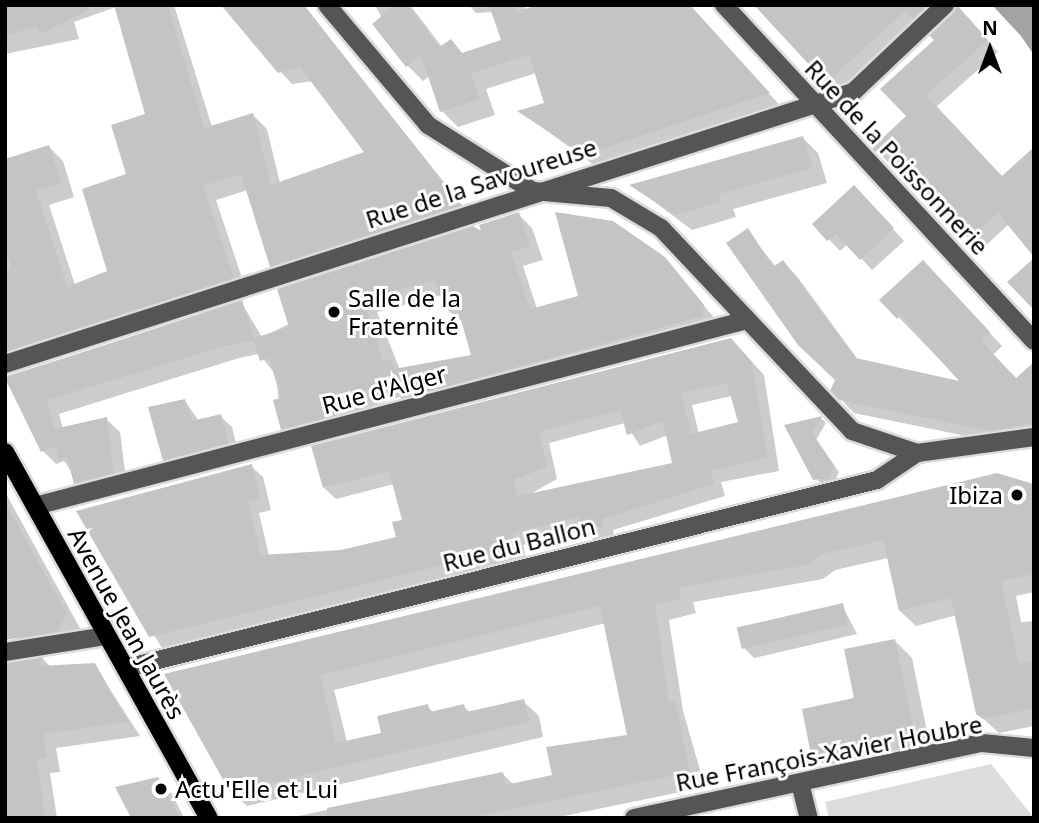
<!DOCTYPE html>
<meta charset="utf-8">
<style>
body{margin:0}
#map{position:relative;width:1039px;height:823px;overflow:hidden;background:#fff;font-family:"Noto Sans",sans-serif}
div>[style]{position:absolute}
.green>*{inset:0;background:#dcdcdc}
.water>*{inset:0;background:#a3a3a3}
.shadow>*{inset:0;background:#0003}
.building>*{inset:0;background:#c4c4c4;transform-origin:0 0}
.roads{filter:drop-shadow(2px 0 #dbdbdb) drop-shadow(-2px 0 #dbdbdb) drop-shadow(0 2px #dbdbdb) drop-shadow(0 -2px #dbdbdb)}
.minor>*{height:18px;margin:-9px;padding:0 9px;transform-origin:9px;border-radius:9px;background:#555}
.major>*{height:18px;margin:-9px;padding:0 9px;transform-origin:9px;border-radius:9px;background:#000}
.dots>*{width:19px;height:19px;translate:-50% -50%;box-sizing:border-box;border:4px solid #fff;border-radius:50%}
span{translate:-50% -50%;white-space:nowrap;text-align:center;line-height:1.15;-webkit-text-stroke:6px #fff;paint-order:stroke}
.street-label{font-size:24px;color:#000}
.poi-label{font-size:24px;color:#000}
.left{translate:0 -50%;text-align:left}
.right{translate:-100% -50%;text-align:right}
.frame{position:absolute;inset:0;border:7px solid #000;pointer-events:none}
.north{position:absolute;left:955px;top:14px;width:70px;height:70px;-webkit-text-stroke:5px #fff;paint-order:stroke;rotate:0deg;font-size:19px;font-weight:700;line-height:28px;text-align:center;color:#000}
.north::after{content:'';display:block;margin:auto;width:24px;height:32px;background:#000;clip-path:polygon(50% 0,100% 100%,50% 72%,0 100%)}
</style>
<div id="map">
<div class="green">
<div style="clip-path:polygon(991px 764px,1034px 818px,829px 818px,825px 802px)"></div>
</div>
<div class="water">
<div style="clip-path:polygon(992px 5px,1034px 5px,1034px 55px,1021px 36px)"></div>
</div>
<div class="shadow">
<div style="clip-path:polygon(5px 5px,174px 5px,212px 127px,253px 115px,267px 129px,280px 183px,366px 153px,313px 81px,292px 84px,278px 69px,303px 5px,474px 220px,286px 280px,272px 266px,248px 190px,216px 200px,247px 293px,5px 369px,5px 161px,49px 147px,63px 161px,74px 197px,49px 205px,75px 285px,109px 272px,147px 115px,116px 7px,74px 22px,79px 39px,5px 54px)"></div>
<div style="clip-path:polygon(375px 5px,410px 5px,442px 47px,451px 42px,463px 54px,504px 41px,493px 12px,476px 13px,469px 5px,524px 5px,526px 11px,689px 5px,784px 110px,601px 170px,521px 112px,547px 104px,536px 73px,486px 89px,495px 115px,458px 127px,442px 111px,430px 76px,423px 81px,407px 65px)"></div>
<div style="clip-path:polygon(865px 5px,936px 5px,838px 93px,827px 82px)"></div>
<div style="clip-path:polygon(975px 26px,998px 52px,936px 107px,1009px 224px,982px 249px,898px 159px,889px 163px,874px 148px,908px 116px)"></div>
<div style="clip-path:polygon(803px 138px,818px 153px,827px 183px,733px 209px,736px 217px,692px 230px,632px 185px)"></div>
<div style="clip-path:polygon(866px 199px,904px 241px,872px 270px,848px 244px,840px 251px,814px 224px)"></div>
<div style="clip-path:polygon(evenodd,518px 214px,532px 228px,543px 260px,523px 266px,537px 309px,580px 297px,664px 258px,716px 320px,416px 411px,402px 396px,371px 407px,375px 422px,296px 443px,282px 429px,276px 375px,259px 354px,239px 358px,59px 414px,63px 429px,106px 419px,120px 432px,127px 487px,89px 497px,64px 461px,56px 464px,43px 451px,7px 376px,241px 302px,262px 337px,518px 214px,441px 295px,446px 309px,463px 322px,473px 356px,400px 370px,377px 312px,441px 295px)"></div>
<div style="clip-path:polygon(750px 234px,776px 267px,783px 262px,796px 275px,859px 361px,963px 384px,882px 300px,940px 279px,1002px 346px,993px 355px,1017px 380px,1034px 382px,1034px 437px,1005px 444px,854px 413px,832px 390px,837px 380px)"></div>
<div style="clip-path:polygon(evenodd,743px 352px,764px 375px,779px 471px,721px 482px,725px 496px,613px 530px,614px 538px,596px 542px,584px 530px,523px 545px,526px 558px,162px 648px,78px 512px,251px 466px,263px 477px,271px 510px,259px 513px,269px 556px,341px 551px,398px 538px,404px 521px,394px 484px,336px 499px,324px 488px,743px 352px,732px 396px,740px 424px,699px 434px,692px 405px,732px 396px,743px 352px,625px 423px,640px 446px,668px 435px,674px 465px,525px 497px,557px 479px,549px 443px,625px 423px)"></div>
<div style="clip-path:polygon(185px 401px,199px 421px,220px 416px,232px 427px,239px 455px,176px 472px,164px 460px)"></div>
<div style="clip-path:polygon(821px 418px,826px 423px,816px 440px,839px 472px,834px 483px,821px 485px,786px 426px)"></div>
<div style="clip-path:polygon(1034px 486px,1034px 592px,1016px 596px,1021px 622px,1034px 621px,1034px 726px,999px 733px,977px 713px,957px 615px,916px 626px,900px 611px,888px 558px,835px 570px,823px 579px,693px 602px,696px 613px,669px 620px,683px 711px,705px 787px,554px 818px,289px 818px,502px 773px,514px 785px,554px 776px,629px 736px,606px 623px,334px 690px,347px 742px,383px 734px,427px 706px,434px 713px,463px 706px,471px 713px,523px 701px,539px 716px,543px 737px,247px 806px,231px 791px,166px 675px)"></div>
<div style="clip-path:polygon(5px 492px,81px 630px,72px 647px,32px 653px,16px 638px,5px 594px)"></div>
<div style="clip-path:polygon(842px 605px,857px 634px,754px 658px,744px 648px)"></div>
<div style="clip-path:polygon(894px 640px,912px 658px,930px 746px,831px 772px,813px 754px)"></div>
<div style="clip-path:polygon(43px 659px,52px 668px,94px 665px,140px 736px,56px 748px,60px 772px,50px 773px,57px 818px,5px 818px,20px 663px)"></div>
<div style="clip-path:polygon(157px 779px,172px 794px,184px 818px,133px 818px)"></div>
</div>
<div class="building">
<div style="clip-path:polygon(5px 5px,88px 5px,89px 10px,40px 34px,37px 26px,5px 36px)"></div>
<div style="clip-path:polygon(114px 5px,168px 5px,204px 128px,253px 113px,271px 185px,364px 152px,300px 67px,278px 73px,221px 5px,304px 5px,462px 206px,270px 267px,241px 174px,203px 186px,234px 279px,5px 352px,5px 271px,12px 269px,5px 250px,5px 159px,49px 145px,61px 183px,36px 190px,67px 287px,107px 271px,82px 189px,126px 174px,111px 125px,145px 114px)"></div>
<div style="clip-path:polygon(395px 5px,408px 5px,439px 47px,451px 39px,462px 53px,501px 40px,489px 5px,514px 5px,516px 12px,537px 5px,690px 5px,770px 93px,584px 155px,517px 111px,544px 103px,529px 55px,471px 73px,480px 99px,440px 112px,421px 55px,406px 67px,372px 24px)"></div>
<div style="clip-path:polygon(754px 5px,928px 5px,914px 19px,906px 10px,826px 83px)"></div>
<div style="clip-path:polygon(957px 5px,988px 40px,926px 95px,1002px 176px,1034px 147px,1034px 257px,998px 213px,969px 239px,889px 153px,901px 142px,876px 153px,872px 148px,906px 116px,880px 89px,934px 40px,929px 35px)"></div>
<div style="clip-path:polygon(803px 136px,813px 168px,719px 194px,721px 202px,675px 215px,629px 185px)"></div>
<div style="clip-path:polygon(854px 185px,894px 228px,860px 260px,836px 234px,827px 241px,812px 224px)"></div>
<div style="clip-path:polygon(evenodd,519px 212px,530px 246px,511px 252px,530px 309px,578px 296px,555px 212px,613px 221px,665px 257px,704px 305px,703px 316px,401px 399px,396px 381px,358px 393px,362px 409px,281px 430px,273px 400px,281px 398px,269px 358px,260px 361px,253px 340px,225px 346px,47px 400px,54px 429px,107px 417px,114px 474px,74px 484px,67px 457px,59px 459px,56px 446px,41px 452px,5px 378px,242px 300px,254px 338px,289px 327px,277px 289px,473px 226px,481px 231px,479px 225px,519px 212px,435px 280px,444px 310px,457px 306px,471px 355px,394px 369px,391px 359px,383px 361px,364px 299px,435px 280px)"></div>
<div style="clip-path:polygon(748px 228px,773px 267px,783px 260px,856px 358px,959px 381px,901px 315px,897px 319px,879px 300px,923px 260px,990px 332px,981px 341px,1016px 378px,1034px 362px,1034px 423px,991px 431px,839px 400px,830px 391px,835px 380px,798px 345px,726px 243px)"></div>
<div style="clip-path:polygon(1034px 258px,1034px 310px,1007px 282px)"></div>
<div style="clip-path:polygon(evenodd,731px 338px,752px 362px,768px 457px,711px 471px,714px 484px,602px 519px,603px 526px,583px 531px,579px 517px,513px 533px,516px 547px,149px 637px,76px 511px,252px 464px,260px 498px,248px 501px,261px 555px,341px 550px,396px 537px,392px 522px,402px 520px,389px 471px,323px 488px,311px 446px,731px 338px,727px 383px,738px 422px,691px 434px,681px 393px,727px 383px,731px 338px,620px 410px,627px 435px,663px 421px,672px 463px,518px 496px,513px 480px,547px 467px,539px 432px,620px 410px)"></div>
<div style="clip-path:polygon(185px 399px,192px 421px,221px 414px,229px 444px,163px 461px,148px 407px)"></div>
<div style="clip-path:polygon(822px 416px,812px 433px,834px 465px,829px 478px,813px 480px,784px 425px)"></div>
<div style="clip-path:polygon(997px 473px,1034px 484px,1034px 574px,1001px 581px,1019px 664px,1034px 661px,1034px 708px,983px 719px,976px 714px,951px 598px,899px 611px,883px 540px,819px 555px,808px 565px,679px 587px,681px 598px,655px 605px,669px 702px,675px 701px,690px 772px,468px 818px,328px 818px,327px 808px,503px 772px,506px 785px,552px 775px,546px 747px,627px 735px,600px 606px,320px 675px,336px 743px,381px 733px,377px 716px,428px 704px,430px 712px,464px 704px,466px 712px,524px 699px,529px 722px,230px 792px,164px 674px)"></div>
<div style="clip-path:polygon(5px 502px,67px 614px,57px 632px,5px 640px)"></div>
<div style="left:843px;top:603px;width:22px;height:109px;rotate:77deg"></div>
<div style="clip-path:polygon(895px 639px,913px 728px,811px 755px,802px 709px,854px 698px,844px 649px)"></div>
<div style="clip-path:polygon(44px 657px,39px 666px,95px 663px,128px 722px,43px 734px,46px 758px,37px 759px,45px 818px,5px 818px,5px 663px)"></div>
<div style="clip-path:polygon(158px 777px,180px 818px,131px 818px,115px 787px)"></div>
</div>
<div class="roads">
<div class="minor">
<div style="left:327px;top:5px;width:157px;rotate:49.9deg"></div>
<div style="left:428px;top:125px;width:124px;rotate:32.2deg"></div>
<div style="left:533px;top:191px;width:78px;rotate:5.1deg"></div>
<div style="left:611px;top:198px;width:58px;rotate:31deg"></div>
<div style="left:661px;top:228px;width:279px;rotate:46.7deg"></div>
<div style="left:852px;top:431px;width:69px;rotate:18.7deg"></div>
<div style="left:917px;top:453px;width:118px;rotate:-7.8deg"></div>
<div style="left:724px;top:5px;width:457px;rotate:47.3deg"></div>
<div style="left:5px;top:364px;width:891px;rotate:-17.78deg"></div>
<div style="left:853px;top:92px;width:127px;rotate:-43.4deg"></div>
<div style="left:35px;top:506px;width:736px;rotate:-14.64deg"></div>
<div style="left:5px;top:652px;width:102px;rotate:-9deg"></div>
<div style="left:126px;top:668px;width:774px;rotate:-14.05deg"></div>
<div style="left:877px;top:480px;width:48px;rotate:-34deg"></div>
<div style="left:800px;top:783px;width:36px;rotate:76deg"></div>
<div style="left:634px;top:818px;width:356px;rotate:-12.2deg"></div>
<div style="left:982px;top:743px;width:52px;rotate:5.5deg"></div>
</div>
<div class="major">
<div style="left:5px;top:452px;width:419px;rotate:60.9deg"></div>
</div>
</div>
<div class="dots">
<div style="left:334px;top:312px;background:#000"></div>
<div style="left:1017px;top:495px;background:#000"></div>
<div style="left:161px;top:789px;background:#000"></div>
</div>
<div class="street-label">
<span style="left:897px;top:157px;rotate:47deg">Rue de la Poissonnerie</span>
<span style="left:481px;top:183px;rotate:-18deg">Rue de la Savoureuse</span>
<span style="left:384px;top:389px;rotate:-15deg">Rue d'Alger</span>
<span style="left:519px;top:544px;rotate:-14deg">Rue du Ballon</span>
<span style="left:127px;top:623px;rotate:61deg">Avenue Jean Jaurès</span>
<span style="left:829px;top:753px;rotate:-11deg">Rue François-Xavier Houbre</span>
</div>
<div class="poi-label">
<span class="left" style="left:348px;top:312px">Salle de la<br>Fraternité</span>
<span class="right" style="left:1003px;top:495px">Ibiza</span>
<span class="left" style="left:175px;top:789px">Actu'Elle et Lui</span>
</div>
<div class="frame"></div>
<div class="north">N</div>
</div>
